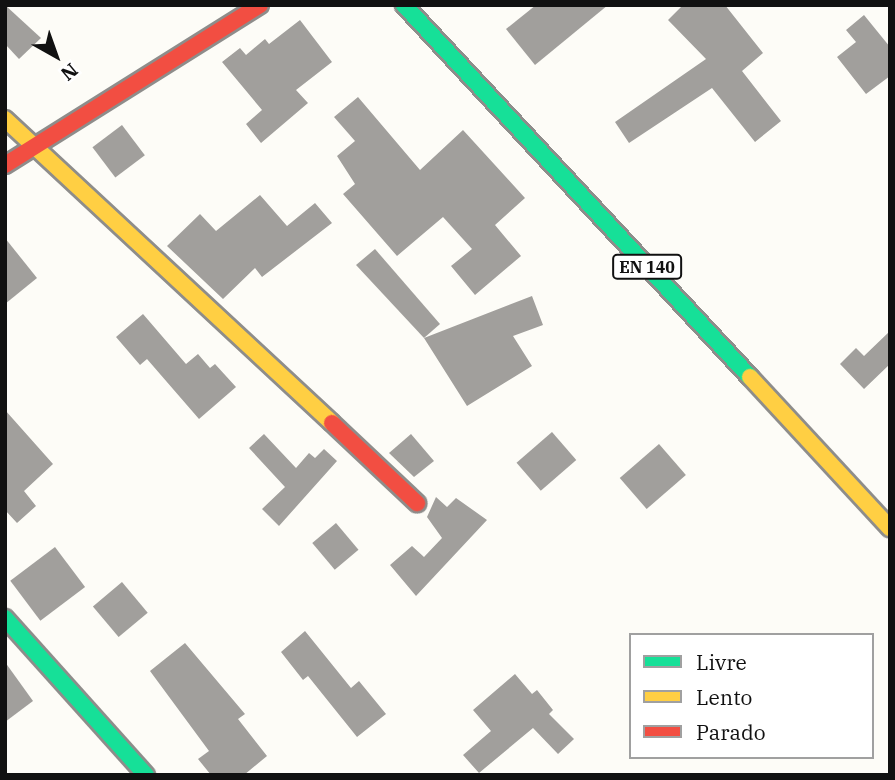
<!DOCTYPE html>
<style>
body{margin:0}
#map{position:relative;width:895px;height:780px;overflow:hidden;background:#fdfcf7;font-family:"IBM Plex Serif",serif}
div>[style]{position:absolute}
.building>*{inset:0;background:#a19f9c;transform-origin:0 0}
.roads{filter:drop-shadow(2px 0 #8e8d8b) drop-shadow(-2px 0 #8e8d8b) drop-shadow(0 2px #8e8d8b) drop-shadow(0 -2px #8e8d8b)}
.fast>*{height:16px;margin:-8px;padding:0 8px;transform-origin:8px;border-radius:8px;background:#16e098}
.slow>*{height:16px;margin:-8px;padding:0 8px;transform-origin:8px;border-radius:8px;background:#ffcf43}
.jam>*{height:16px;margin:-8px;padding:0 8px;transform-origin:8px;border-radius:8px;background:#f24e42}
span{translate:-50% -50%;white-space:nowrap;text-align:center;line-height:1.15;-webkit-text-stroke:7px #fff;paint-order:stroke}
.shield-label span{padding:2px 5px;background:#fff;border:2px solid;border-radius:5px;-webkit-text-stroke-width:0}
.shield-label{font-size:16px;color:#111;font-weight:700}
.frame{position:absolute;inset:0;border:7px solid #111;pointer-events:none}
.legend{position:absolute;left:629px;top:633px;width:245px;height:126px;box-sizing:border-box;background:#fff;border:2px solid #a0a0a0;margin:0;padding:9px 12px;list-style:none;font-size:21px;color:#111}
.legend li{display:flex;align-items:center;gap:14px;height:35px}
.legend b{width:35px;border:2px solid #a0a0a0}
.north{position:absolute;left:21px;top:21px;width:70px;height:70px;-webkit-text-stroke:5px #fff;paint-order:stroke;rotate:140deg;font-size:19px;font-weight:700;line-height:28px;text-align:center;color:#111}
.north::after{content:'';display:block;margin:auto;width:24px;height:32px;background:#111;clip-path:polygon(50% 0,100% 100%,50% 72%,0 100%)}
</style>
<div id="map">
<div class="building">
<div style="clip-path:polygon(5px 5px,41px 38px,19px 59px,5px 44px)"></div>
<div style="clip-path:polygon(536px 5px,608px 5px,535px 65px,506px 29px)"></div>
<div style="clip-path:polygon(683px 5px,725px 5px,763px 53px,742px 71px,781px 121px,755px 142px,712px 88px,629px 143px,615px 122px,706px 59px,668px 20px)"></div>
<div style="clip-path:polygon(864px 15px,890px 47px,890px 76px,866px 94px,837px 57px,856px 42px,846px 30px)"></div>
<div style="clip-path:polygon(300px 20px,332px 62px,296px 90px,308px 103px,261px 143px,246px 124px,262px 110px,222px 62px,240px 48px,246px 55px,265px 39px,269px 44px)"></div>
<div style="clip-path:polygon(358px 97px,420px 170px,463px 130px,525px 198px,495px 225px,521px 256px,475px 295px,451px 266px,472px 249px,443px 217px,397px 256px,343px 194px,355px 184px,337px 156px,355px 141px,334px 117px)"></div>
<div style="left:122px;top:125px;width:38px;height:37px;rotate:53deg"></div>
<div style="clip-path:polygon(260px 195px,287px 226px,315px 203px,332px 223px,262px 277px,255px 268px,223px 299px,167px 246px,200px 214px,216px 231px)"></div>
<div style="clip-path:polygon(5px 238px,37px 278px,5px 304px)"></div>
<div style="clip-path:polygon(375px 249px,440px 324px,424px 338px,356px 265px)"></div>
<div style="clip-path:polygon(532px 296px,543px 325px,513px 336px,532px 366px,467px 406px,424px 338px)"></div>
<div style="clip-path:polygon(143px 314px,186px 364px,198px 354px,210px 368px,215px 364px,236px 387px,199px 419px,147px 359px,140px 365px,116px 337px)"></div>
<div style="clip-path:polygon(890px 331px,890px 364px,864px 389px,840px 364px,856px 348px,864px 356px)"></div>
<div style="clip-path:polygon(5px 410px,53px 464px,24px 491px,36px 506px,17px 523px,5px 510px)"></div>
<div style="left:552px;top:432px;width:37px;height:47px;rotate:49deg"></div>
<div style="clip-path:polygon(264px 434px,296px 468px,309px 453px,315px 458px,324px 449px,337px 461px,279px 526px,262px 509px,285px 487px,249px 448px)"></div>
<div style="clip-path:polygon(411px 434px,434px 461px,414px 477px,389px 453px)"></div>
<div style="left:659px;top:444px;width:41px;height:52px;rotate:49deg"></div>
<div style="clip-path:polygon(436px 497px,447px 507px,456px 498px,487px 520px,416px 596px,390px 565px,412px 546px,424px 557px,442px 538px,427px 517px)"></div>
<div style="left:336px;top:523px;width:35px;height:31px;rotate:50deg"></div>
<div style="left:55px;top:547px;width:50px;height:56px;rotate:53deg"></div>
<div style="left:122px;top:582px;width:40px;height:38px;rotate:50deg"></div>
<div style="clip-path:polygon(305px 631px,351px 688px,359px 681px,386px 714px,357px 737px,308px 676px,303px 680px,281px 652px)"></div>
<div style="clip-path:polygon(185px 643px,245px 714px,238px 719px,267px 756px,244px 775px,211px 775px,198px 759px,209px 751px,150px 671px)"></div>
<div style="clip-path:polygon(5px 662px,33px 701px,5px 722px)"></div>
<div style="clip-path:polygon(515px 674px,532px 694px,537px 690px,553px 710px,549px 714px,574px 739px,558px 754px,533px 728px,479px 773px,463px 755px,491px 731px,473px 710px)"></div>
</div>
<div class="roads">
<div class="fast">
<div style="left:404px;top:5px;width:508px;rotate:47.07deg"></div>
<div style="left:5px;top:618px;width:211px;rotate:48.1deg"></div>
</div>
<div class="slow">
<div style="left:5px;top:119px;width:446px;rotate:42.9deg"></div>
<div style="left:750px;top:377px;width:206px;rotate:47.2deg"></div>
</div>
<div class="jam">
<div style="left:5px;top:165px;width:301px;rotate:-32.1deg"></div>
<div style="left:332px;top:423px;width:117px;rotate:43.3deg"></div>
</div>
</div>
<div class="shield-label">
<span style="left:647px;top:267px">EN 140</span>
</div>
<div class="frame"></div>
<ul class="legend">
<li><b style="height:9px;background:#16e098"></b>Livre</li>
<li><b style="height:9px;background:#ffcf43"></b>Lento</li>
<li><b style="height:9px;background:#f24e42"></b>Parado</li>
</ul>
<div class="north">N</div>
</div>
